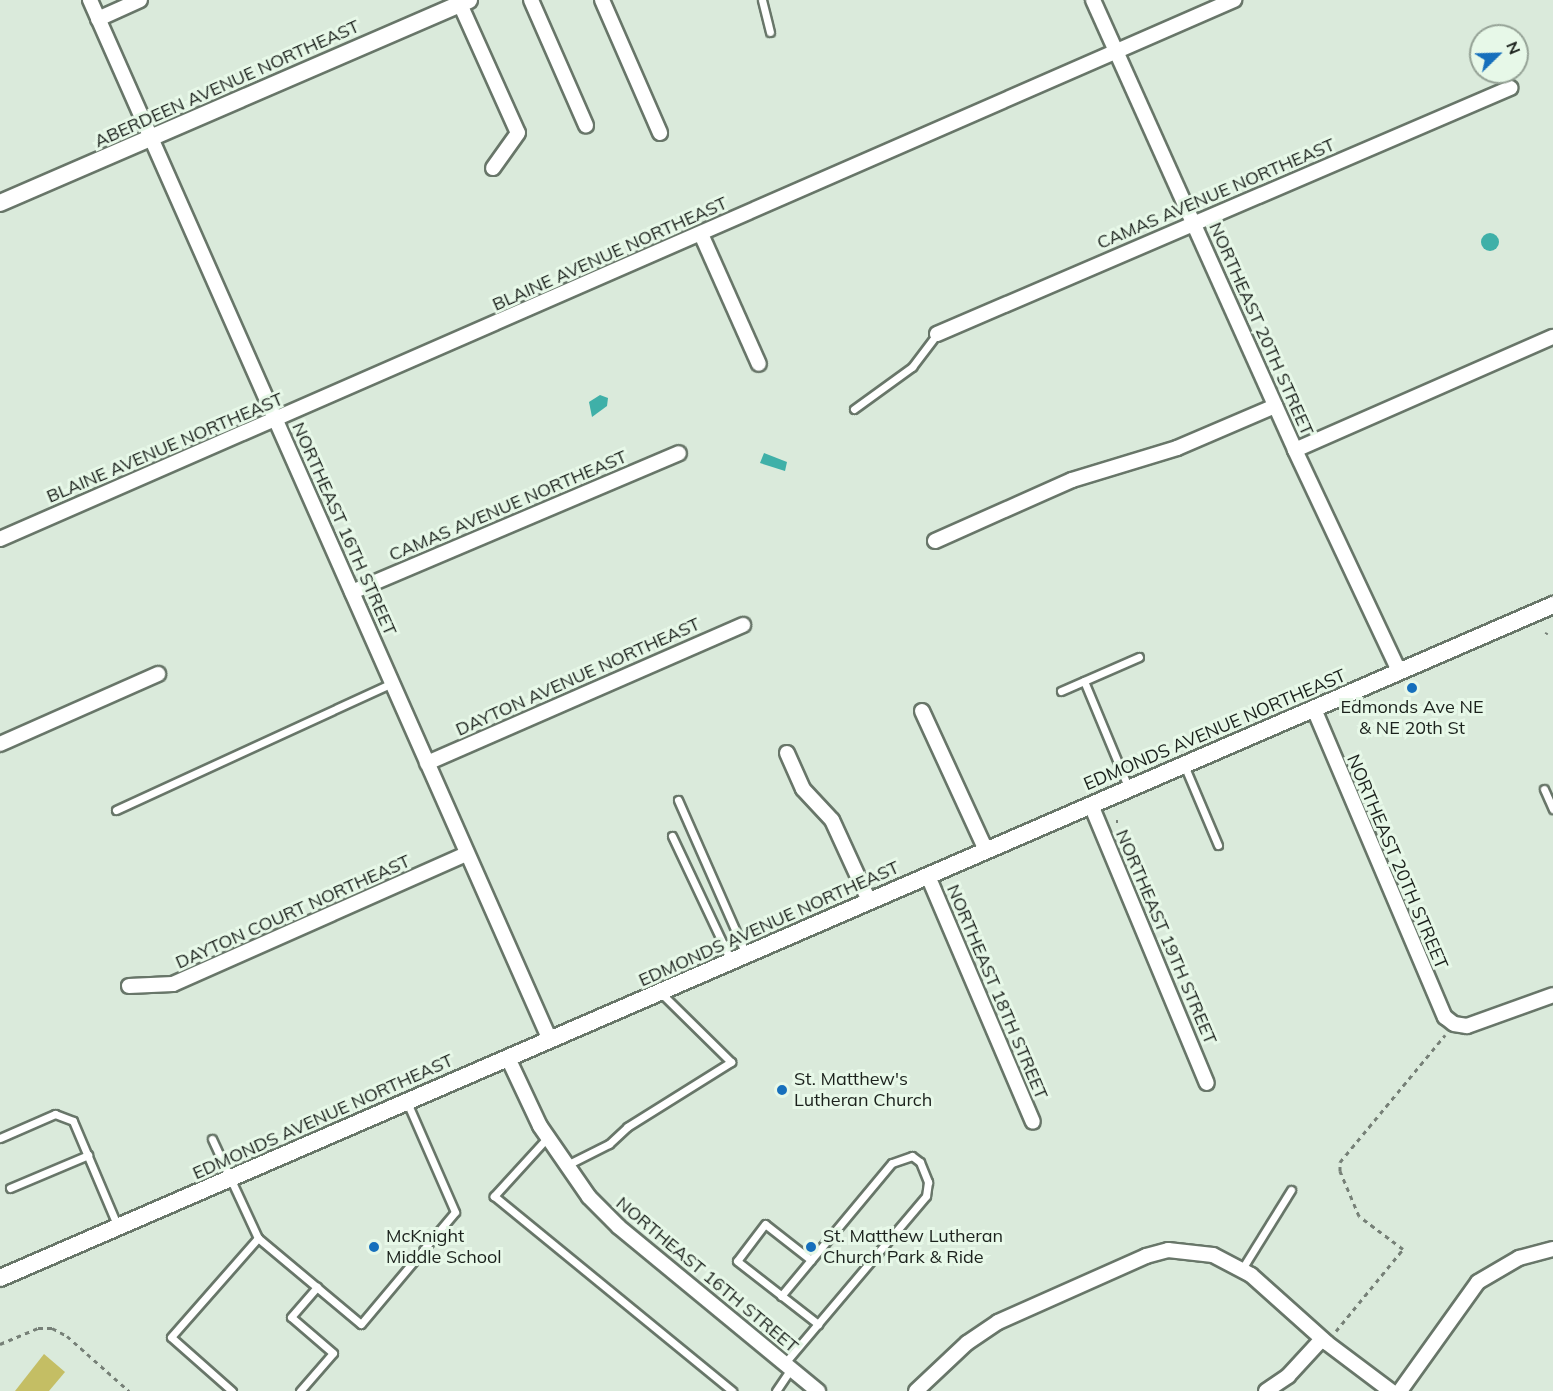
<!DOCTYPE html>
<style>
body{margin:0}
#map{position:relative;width:1553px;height:1391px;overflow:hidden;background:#daeadb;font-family:Mulish,sans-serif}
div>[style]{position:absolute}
.green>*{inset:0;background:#c4be64}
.water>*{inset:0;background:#3fb0a8}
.round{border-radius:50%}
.path>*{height:3px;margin-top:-1.5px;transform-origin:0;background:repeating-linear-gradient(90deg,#768077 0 4.5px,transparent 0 9px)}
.roads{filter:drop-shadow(2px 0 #687669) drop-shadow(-2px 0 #687669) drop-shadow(0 2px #687669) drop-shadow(0 -2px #687669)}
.service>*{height:7px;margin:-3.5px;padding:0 3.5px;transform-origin:3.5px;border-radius:3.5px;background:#fff}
.minor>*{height:14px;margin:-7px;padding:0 7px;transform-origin:7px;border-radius:7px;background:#fff}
.tertiary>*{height:16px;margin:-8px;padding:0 8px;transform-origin:8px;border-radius:8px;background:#fff}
.dots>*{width:16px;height:16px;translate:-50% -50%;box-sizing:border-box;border:3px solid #e7f8e8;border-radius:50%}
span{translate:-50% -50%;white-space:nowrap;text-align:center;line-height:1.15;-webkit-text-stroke:6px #e7f8e8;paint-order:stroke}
.street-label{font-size:18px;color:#1b211c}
.poi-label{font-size:18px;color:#1b211c}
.left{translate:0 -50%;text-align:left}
.north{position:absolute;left:1469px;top:24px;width:60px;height:60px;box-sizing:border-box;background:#e7f8e8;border:2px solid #95a296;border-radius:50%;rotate:67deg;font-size:16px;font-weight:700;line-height:24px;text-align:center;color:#1b211c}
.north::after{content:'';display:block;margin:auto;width:21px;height:27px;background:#166fbc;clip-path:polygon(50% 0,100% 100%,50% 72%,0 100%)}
</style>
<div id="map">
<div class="green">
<div style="clip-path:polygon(44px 1354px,65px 1372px,49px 1391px,15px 1391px)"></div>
</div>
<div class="water">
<div class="round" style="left:1481px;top:233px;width:18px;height:18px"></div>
<div style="clip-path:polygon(600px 395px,608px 398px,607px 406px,592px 417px,589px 402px)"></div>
<div style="clip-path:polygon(764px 453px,787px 462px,785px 471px,760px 463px)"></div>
</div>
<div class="path">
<div style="left:1546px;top:634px;width:2px;rotate:-63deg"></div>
<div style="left:1116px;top:821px;width:2px"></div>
<div style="left:1336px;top:1331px;width:106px;rotate:-50.7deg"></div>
<div style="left:1403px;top:1249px;width:55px;rotate:-143.1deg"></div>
<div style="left:1359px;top:1216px;width:49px;rotate:-112.9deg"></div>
<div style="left:1340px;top:1171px;width:9px;rotate:-90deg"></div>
<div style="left:1340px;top:1162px;width:165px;rotate:-50.4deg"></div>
<div style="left:0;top:1344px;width:41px;rotate:-22.8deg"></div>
<div style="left:38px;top:1328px;width:14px"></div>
<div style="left:52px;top:1328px;width:17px;rotate:28deg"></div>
<div style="left:67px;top:1336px;width:83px;rotate:41.6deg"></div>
</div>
<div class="roads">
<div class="service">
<div style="left:762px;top:0;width:33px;rotate:76deg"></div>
<div style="left:854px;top:409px;width:72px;rotate:-35.9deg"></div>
<div style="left:912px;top:367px;width:41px;rotate:-52.9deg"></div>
<div style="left:1084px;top:681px;width:117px;rotate:67.4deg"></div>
<div style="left:1061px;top:691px;width:85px;rotate:-23.6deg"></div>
<div style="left:1184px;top:765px;width:87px;rotate:67deg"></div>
<div style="left:1544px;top:789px;width:22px;rotate:66deg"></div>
<div style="left:678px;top:800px;width:168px;rotate:66.2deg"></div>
<div style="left:116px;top:810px;width:304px;rotate:-24.7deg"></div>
<div style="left:672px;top:836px;width:138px;rotate:64.7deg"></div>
<div style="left:0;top:1138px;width:60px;rotate:-23.6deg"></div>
<div style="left:55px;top:1114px;width:19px;rotate:21deg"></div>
<div style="left:73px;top:1121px;width:115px;rotate:67deg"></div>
<div style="left:547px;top:1138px;width:79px;rotate:132.4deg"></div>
<div style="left:494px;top:1196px;width:308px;rotate:39.3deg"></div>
<div style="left:212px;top:1139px;width:109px;rotate:65.1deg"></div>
<div style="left:258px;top:1238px;width:134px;rotate:39.9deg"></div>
<div style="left:361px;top:1324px;width:146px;rotate:-50deg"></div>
<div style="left:455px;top:1212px;width:120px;rotate:-113.6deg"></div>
<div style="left:567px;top:1165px;width:47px;rotate:-26.6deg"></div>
<div style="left:609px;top:1144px;width:25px;rotate:-43deg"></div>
<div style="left:627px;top:1127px;width:123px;rotate:-32deg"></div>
<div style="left:731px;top:1062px;width:97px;rotate:-135.4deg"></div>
<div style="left:10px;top:1188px;width:85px;rotate:-22.9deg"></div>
<div style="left:811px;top:1260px;width:58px;rotate:-142deg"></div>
<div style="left:765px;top:1224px;width:46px;rotate:127.1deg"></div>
<div style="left:737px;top:1261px;width:103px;rotate:37.9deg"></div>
<div style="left:1242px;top:1269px;width:93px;rotate:-58.2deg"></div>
<div style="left:781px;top:1296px;width:173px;rotate:-50.2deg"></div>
<div style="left:892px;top:1163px;width:21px;rotate:-19deg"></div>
<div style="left:912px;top:1156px;width:10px;rotate:37deg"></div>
<div style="left:920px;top:1162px;width:22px;rotate:68deg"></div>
<div style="left:928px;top:1182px;width:14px;rotate:98deg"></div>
<div style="left:926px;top:1196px;width:220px;rotate:130.2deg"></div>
<div style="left:232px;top:1391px;width:81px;rotate:-138.5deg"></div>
<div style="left:171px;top:1337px;width:132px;rotate:-48.7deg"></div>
<div style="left:300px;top:1391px;width:50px;rotate:-49deg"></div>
<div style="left:333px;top:1353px;width:55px;rotate:-139.4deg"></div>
<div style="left:291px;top:1317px;width:40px;rotate:-49deg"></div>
<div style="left:776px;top:1391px;width:27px;rotate:-56deg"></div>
</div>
<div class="minor">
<div style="left:90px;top:0;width:1137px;rotate:66.14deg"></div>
<div style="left:531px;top:0;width:137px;rotate:66.3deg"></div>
<div style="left:602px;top:0;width:145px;rotate:66.4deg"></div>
<div style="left:1093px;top:0;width:493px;rotate:65.8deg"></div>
<div style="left:1295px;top:450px;width:244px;rotate:64.8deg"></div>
<div style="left:460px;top:4px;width:141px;rotate:65.8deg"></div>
<div style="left:518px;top:133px;width:43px;rotate:125.5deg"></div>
<div style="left:98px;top:19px;width:46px;rotate:-24.3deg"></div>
<div style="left:701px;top:234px;width:142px;rotate:66deg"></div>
<div style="left:937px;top:334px;width:624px;rotate:-23.23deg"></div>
<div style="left:1295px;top:450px;width:282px;rotate:-23.7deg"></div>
<div style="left:0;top:539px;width:1347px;rotate:-23.6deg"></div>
<div style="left:935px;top:541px;width:150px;rotate:-24deg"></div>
<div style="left:1072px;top:480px;width:110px;rotate:-16.9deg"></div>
<div style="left:1177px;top:448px;width:107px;rotate:-23.2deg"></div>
<div style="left:352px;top:592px;width:355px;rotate:-23deg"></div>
<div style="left:1314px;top:709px;width:335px;rotate:67deg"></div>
<div style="left:1445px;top:1017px;width:11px;rotate:38deg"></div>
<div style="left:1454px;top:1024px;width:13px;rotate:9deg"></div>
<div style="left:1467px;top:1026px;width:91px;rotate:-19.8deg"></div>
<div style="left:922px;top:711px;width:153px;rotate:65.3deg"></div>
<div style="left:0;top:744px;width:173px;rotate:-23.9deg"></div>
<div style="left:787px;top:753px;width:39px;rotate:66deg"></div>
<div style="left:803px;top:789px;width:42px;rotate:46.9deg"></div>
<div style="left:832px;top:820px;width:89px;rotate:65.4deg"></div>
<div style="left:427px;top:763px;width:345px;rotate:-23.6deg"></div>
<div style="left:1091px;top:805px;width:301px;rotate:67.4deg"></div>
<div style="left:928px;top:876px;width:267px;rotate:66.9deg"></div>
<div style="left:129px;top:986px;width:44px;rotate:-2.6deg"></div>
<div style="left:173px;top:984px;width:321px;rotate:-23.9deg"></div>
<div style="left:508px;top:1058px;width:75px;rotate:64.8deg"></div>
<div style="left:540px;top:1126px;width:86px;rotate:55.4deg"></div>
<div style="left:589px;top:1197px;width:42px;rotate:45deg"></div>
<div style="left:619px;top:1227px;width:258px;rotate:39.5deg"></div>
<div style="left:916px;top:1391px;width:70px;rotate:-43.3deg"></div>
<div style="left:967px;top:1343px;width:37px;rotate:-34deg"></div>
<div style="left:998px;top:1322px;width:162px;rotate:-24deg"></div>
<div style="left:1146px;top:1256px;width:23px;rotate:-15deg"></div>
<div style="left:1168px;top:1250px;width:45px;rotate:6.3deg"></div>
<div style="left:1213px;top:1255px;width:43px;rotate:27.8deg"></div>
<div style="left:1251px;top:1275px;width:102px;rotate:41.8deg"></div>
<div style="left:1327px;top:1343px;width:80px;rotate:36.9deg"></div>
<div style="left:1266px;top:1391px;width:27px;rotate:-34deg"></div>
<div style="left:1288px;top:1376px;width:50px;rotate:-47.4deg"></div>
<div style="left:1400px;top:1391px;width:134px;rotate:-54.4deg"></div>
<div style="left:1478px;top:1282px;width:48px;rotate:-30.3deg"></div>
<div style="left:1519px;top:1258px;width:35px;rotate:-15deg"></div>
</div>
<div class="tertiary">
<div style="left:0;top:203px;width:511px;rotate:-23.4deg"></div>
<div style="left:0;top:1278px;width:1693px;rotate:-23.43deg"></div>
</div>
</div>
<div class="dots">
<div style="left:1412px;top:688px;background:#166fbc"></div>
<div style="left:782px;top:1090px;background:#166fbc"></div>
<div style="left:374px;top:1247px;background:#166fbc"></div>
<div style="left:811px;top:1247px;background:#166fbc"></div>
</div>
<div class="street-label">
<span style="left:227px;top:84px;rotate:-24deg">ABERDEEN AVENUE NORTHEAST</span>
<span style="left:1216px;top:194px;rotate:-23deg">CAMAS AVENUE NORTHEAST</span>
<span style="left:610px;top:254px;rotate:-24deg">BLAINE AVENUE NORTHEAST</span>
<span style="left:1261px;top:329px;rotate:66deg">NORTHEAST 20TH STREET</span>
<span style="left:165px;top:448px;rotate:-23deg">BLAINE AVENUE NORTHEAST</span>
<span style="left:508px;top:506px;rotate:-23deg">CAMAS AVENUE NORTHEAST</span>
<span style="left:344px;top:529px;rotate:66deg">NORTHEAST 16TH STREET</span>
<span style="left:578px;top:677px;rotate:-24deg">DAYTON AVENUE NORTHEAST</span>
<span style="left:1215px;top:730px;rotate:-23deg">EDMONDS AVENUE NORTHEAST</span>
<span style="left:1397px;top:862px;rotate:67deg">NORTHEAST 20TH STREET</span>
<span style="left:293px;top:912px;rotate:-24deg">DAYTON COURT NORTHEAST</span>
<span style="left:769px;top:924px;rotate:-24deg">EDMONDS AVENUE NORTHEAST</span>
<span style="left:1166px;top:937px;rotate:67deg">NORTHEAST 19TH STREET</span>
<span style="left:997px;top:992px;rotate:67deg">NORTHEAST 18TH STREET</span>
<span style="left:323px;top:1117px;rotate:-24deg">EDMONDS AVENUE NORTHEAST</span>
<span style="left:707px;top:1275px;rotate:40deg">NORTHEAST 16TH STREET</span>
</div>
<div class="poi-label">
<span style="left:1412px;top:718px">Edmonds Ave NE<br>&amp; NE 20th St</span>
<span class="left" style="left:794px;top:1090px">St. Matthew's<br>Lutheran Church</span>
<span class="left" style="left:386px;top:1247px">McKnight<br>Middle School</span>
<span class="left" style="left:823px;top:1247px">St. Matthew Lutheran<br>Church Park &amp; Ride</span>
</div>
<div class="north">N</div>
</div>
